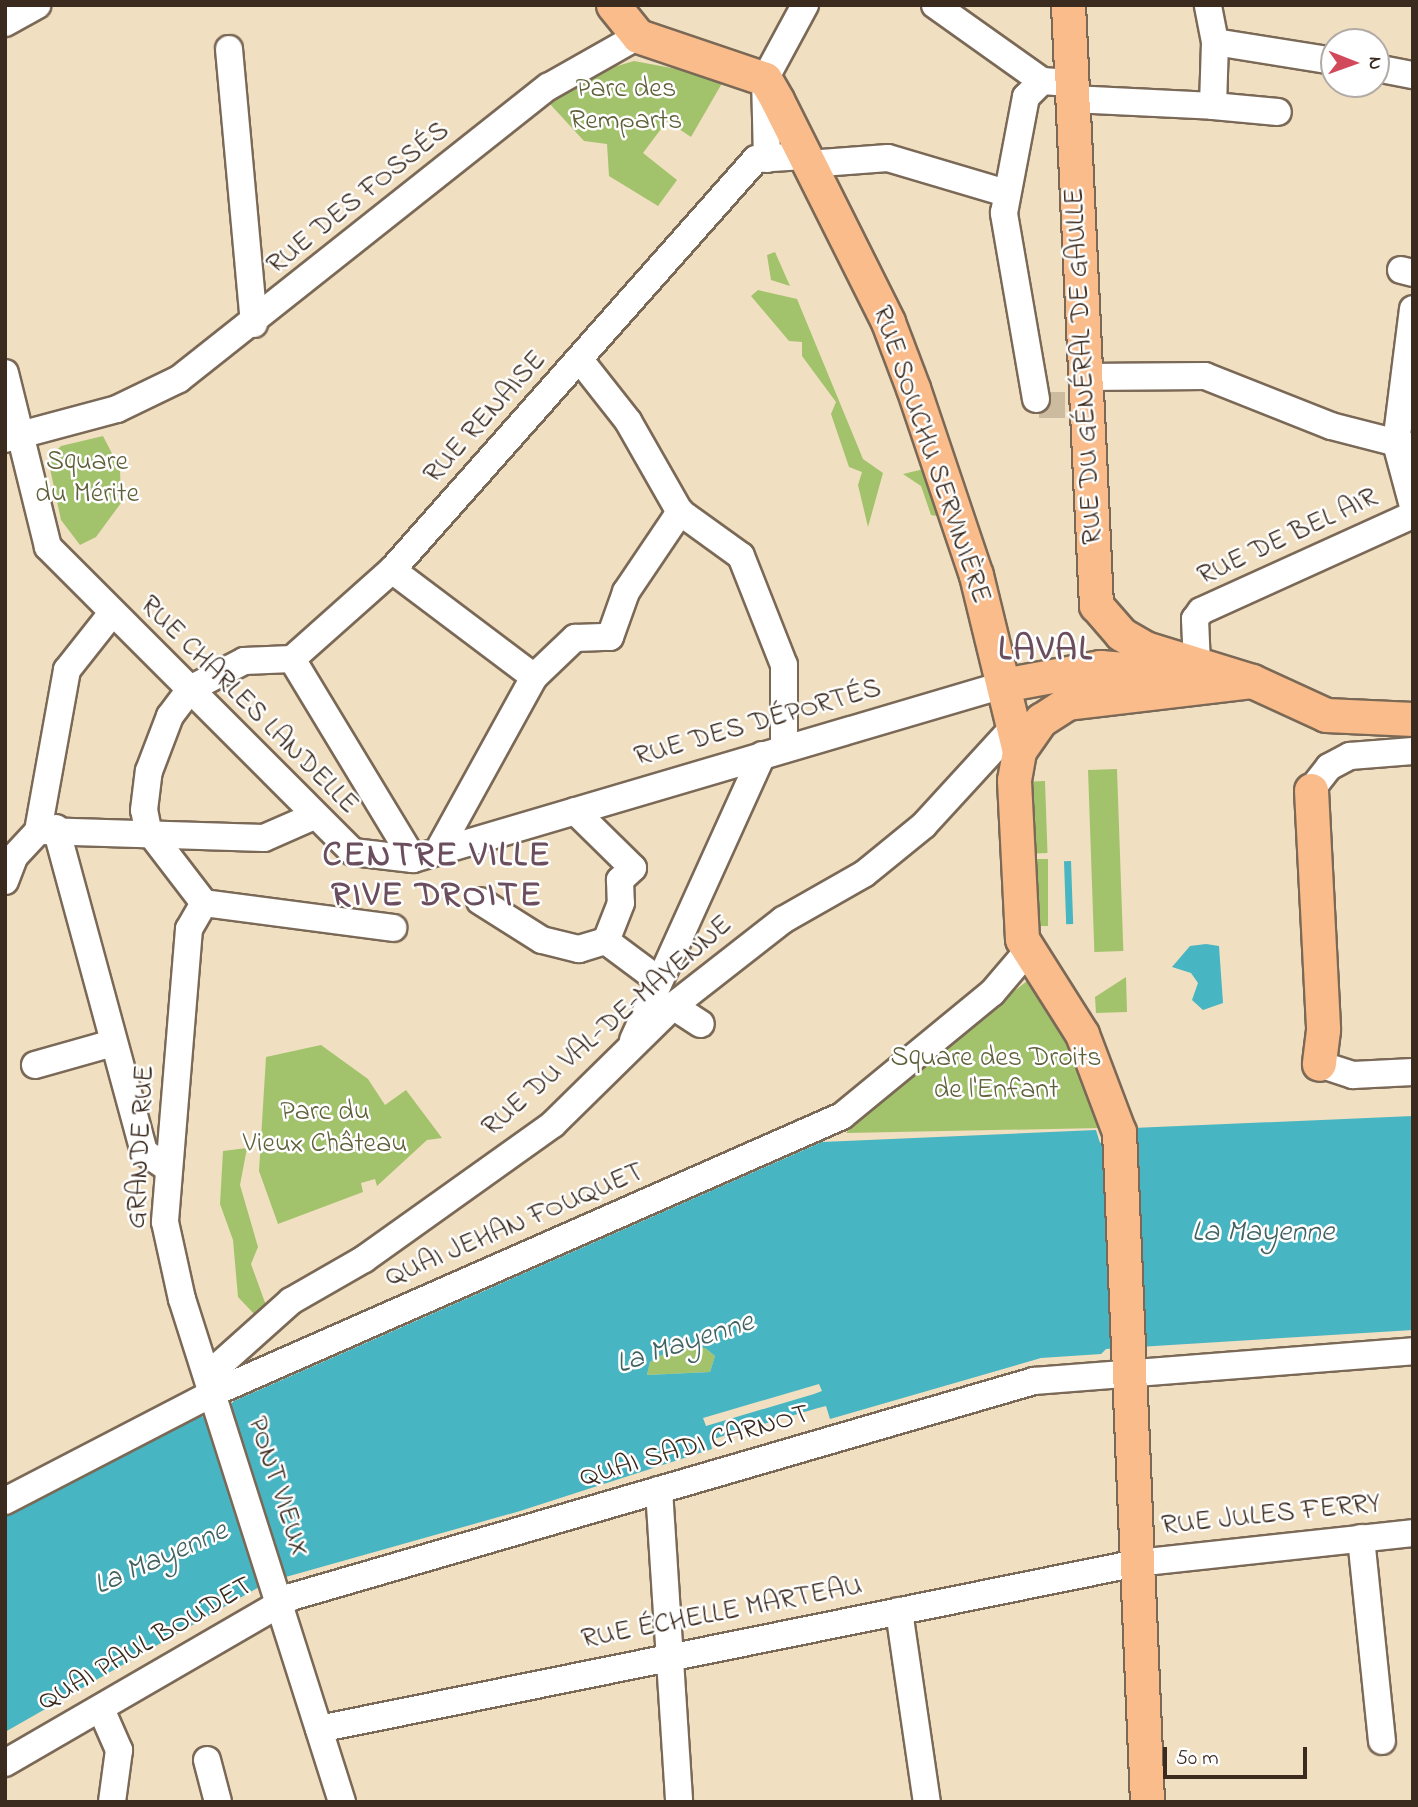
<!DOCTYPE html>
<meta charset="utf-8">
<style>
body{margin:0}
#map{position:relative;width:1418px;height:1807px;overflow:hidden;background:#f1dfc1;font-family:"Indie Flower",sans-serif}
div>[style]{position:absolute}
.green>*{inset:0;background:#a2c36c;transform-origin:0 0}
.water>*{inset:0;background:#47b5c2;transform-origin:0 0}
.minor-tunnel>*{height:26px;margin-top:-13px;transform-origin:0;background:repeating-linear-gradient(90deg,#cdbba0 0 26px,transparent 0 39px)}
.roads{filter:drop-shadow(2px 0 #7b6957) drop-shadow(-2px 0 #7b6957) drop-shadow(0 2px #7b6957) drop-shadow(0 -2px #7b6957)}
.minor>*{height:26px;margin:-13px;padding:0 13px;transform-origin:13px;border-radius:13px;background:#fff}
.major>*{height:33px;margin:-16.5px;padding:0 16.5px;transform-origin:16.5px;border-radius:16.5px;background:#f9bc8a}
span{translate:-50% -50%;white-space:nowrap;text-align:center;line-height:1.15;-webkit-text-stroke:5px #fff;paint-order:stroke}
.park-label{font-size:28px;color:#5f6039}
.street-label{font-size:28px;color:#3b2a1e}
.water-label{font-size:30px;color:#406260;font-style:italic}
.district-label{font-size:35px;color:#6b4e5d;font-weight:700;letter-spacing:2px}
.frame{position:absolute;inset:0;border:7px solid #3b2a1e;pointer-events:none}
.north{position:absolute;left:1320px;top:28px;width:70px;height:70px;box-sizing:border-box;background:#fff;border:2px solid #b1aaa5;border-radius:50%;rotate:91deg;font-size:19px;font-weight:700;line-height:28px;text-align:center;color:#3b2a1e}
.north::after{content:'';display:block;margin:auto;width:24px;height:32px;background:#d1495b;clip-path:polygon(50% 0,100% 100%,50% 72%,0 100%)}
.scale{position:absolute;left:1163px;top:1747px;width:144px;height:32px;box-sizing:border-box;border:4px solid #3b2a1e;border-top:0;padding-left:9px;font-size:21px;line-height:24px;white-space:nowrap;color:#3b2a1e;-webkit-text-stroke:5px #fff;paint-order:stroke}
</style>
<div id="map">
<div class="green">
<div style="clip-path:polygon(634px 61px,725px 78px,691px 137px,667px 121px,643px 153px,677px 180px,658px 206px,609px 176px,607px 144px,584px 141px,549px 103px,587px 75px)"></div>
<div style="clip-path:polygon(775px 252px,790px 286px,771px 280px,767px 255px)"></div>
<div style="clip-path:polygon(758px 290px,797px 299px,863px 459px,883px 473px,868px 527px,858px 485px,862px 472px,849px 467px,831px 414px,836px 402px,802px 356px,802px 342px,789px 341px,751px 296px)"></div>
<div style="clip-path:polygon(103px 436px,120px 469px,121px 503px,96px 537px,80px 545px,61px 520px,48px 459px,61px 446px)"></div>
<div style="clip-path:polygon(928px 468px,943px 517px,931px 515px,921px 486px,903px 474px)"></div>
<div style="left:1117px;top:769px;width:182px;height:29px;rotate:88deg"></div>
<div style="left:1045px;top:781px;width:72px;height:13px;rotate:88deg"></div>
<div style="left:1036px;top:859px;width:12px;height:67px"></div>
<div style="clip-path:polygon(1126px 977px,1127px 1012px,1096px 1013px,1095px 997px)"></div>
<div style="clip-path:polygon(1027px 981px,1057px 1010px,1100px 1128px,846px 1133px,874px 1102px)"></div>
<div style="clip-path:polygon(321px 1045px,368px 1079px,385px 1105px,406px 1090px,442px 1138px,427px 1140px,377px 1186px,375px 1179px,361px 1183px,363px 1192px,278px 1224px,259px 1171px,266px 1057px)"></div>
<div style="clip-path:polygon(247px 1148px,240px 1185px,258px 1247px,251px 1264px,267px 1308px,257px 1317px,238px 1297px,233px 1240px,220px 1204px,223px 1151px)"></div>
<div style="clip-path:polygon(675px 1347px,705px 1348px,715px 1356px,710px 1372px,647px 1375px,650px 1362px)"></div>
</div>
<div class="water">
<div style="left:1071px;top:861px;width:63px;height:7px;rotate:88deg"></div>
<div style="clip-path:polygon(1206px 944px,1219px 946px,1223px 1003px,1203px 1010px,1192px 1000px,1198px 983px,1191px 973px,1172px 967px,1190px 946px)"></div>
<div style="clip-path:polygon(evenodd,1413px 1116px,1413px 1330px,1106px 1349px,1101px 1354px,1041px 1358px,830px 1419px,826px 1406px,818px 1408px,710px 1440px,712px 1449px,520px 1511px,268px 1582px,5px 1732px,5px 1515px,201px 1416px,214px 1420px,234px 1401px,822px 1142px,1096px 1130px,1100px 1143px,1133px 1128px,1413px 1116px,675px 1347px,705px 1348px,715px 1356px,710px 1372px,647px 1375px,650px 1362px,675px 1347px,1413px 1116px,819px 1384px,822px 1391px,814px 1394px,706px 1426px,703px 1418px,819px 1384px)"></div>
</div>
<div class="minor-tunnel">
<div style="left:1036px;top:399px;width:7px;rotate:63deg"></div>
<div style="left:1039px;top:405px;width:30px"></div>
</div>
<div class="roads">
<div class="minor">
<div style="left:935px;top:5px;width:131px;rotate:35.4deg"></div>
<div style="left:1042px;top:81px;width:14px;rotate:4deg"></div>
<div style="left:5px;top:23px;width:37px;rotate:-29deg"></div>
<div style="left:1215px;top:42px;width:121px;rotate:9.1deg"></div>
<div style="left:229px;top:49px;width:276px;rotate:84.8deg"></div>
<div style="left:1376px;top:68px;width:38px;rotate:11deg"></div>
<div style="left:1072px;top:99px;width:141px;rotate:2.8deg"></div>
<div style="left:1213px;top:106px;width:64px;rotate:-88.2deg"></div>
<div style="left:1215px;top:42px;width:38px;rotate:-101deg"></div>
<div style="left:1213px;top:106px;width:65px;rotate:5.3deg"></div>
<div style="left:767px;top:159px;width:80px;rotate:-91.4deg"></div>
<div style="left:765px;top:79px;width:84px;rotate:-61.6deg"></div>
<div style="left:808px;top:164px;width:80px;rotate:-4.3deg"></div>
<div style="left:888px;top:158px;width:123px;rotate:16.5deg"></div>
<div style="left:1401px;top:270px;width:12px;rotate:14deg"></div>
<div style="left:1413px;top:309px;width:135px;rotate:97.2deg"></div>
<div style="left:1396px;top:443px;width:65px;rotate:74.9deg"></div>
<div style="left:580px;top:360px;width:78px;rotate:51.8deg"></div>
<div style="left:628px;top:421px;width:105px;rotate:60.3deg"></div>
<div style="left:680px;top:512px;width:75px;rotate:35.8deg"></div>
<div style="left:741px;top:556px;width:117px;rotate:68.5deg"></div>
<div style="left:784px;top:665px;width:84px;rotate:90deg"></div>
<div style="left:5px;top:373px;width:179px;rotate:76.1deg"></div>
<div style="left:48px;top:547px;width:431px;rotate:45deg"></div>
<div style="left:353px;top:852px;width:60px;rotate:6.7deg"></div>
<div style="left:413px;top:859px;width:615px;rotate:-16.43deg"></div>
<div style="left:1085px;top:377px;width:120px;rotate:-0.5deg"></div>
<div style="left:1205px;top:376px;width:136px;rotate:21.6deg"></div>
<div style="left:1331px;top:426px;width:85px;rotate:14.4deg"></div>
<div style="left:1036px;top:399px;width:189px;rotate:-99.8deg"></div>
<div style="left:1004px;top:213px;width:118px;rotate:-79.3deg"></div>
<div style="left:1026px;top:97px;width:23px;rotate:-45deg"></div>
<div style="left:5px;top:439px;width:116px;rotate:-15deg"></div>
<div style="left:117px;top:409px;width:69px;rotate:-25.8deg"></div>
<div style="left:179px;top:379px;width:471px;rotate:-38.4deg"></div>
<div style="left:548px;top:87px;width:103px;rotate:-29.5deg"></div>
<div style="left:392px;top:570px;width:178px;rotate:37deg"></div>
<div style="left:292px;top:659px;width:234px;rotate:58.8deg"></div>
<div style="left:1197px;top:665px;width:46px;rotate:-92.5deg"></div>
<div style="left:1195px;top:619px;width:10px;rotate:-53deg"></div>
<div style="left:1201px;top:611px;width:233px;rotate:-24.4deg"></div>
<div style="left:1311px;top:790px;width:29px;rotate:-52deg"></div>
<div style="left:1329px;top:767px;width:24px;rotate:-28deg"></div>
<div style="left:1350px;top:756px;width:63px;rotate:-4.5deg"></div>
<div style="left:575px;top:811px;width:81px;rotate:44.5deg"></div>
<div style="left:633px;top:868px;width:18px;rotate:137deg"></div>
<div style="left:620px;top:880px;width:23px;rotate:88deg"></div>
<div style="left:621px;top:903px;width:41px;rotate:111.5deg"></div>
<div style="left:56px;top:828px;width:336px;rotate:74.8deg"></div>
<div style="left:144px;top:1152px;width:30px;rotate:34deg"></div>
<div style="left:38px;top:831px;width:164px;rotate:-79.8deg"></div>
<div style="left:67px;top:670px;width:73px;rotate:-51.7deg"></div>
<div style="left:42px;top:831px;width:222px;rotate:1.8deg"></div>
<div style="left:264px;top:838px;width:52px;rotate:-23.6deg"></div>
<div style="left:438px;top:851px;width:199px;rotate:-61.1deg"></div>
<div style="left:534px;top:677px;width:57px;rotate:-43.6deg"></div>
<div style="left:575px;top:638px;width:35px;rotate:-2deg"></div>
<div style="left:610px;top:637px;width:48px;rotate:-70.4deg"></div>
<div style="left:626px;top:592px;width:97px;rotate:-56deg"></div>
<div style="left:5px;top:881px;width:26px;rotate:-69deg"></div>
<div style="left:14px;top:857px;width:35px;rotate:-47deg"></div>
<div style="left:480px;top:901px;width:73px;rotate:32.2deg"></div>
<div style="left:542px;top:940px;width:38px;rotate:14deg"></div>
<div style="left:579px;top:949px;width:28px;rotate:-17deg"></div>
<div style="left:606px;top:941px;width:64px;rotate:36.7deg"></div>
<div style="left:204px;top:903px;width:92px;rotate:-127.5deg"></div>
<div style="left:148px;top:830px;width:20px;rotate:-101deg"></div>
<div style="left:144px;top:810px;width:39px;rotate:-83deg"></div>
<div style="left:149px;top:771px;width:59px;rotate:-69.1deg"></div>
<div style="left:170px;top:716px;width:34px;rotate:-53deg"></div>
<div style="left:190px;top:689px;width:61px;rotate:-27.4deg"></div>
<div style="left:244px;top:661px;width:48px;rotate:-2.4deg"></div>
<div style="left:292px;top:659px;width:134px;rotate:-41.7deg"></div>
<div style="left:392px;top:570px;width:549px;rotate:-48.47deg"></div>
<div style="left:756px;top:159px;width:48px;rotate:-3.6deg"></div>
<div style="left:204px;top:903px;width:30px;rotate:120deg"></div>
<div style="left:189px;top:929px;width:294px;rotate:94.7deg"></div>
<div style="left:165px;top:1222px;width:79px;rotate:77.6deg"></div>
<div style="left:182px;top:1299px;width:528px;rotate:72.35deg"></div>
<div style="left:204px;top:903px;width:191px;rotate:7.5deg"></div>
<div style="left:658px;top:1007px;width:15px;rotate:-4deg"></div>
<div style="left:673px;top:1006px;width:33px;rotate:33deg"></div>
<div style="left:633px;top:1040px;width:313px;rotate:-65.6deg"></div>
<div style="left:1319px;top:1064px;width:36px;rotate:18deg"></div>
<div style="left:1353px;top:1075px;width:60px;rotate:-2.9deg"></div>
<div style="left:35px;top:1065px;width:81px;rotate:-15.8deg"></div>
<div style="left:213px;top:1393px;width:24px;rotate:-85deg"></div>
<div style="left:215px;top:1369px;width:102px;rotate:-41.8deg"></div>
<div style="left:291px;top:1301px;width:84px;rotate:-29.9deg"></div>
<div style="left:364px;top:1259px;width:232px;rotate:-35.5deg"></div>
<div style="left:553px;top:1124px;width:168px;rotate:-44.5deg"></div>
<div style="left:673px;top:1006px;width:140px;rotate:-38deg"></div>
<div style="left:783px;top:920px;width:93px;rotate:-29.6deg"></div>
<div style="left:864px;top:874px;width:77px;rotate:-39.2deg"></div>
<div style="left:924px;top:825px;width:132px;rotate:-47.5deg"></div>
<div style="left:659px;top:1490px;width:313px;rotate:86.3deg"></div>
<div style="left:5px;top:1501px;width:234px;rotate:-27.4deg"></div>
<div style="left:213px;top:1393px;width:687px;rotate:-23.77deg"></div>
<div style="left:842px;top:1116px;width:194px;rotate:-39.4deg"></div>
<div style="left:992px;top:993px;width:52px;rotate:-49.6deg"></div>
<div style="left:1361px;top:1538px;width:204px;rotate:84.1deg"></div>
<div style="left:899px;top:1611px;width:193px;rotate:81.7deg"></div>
<div style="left:101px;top:1709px;width:45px;rotate:66.3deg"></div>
<div style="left:119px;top:1750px;width:52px;rotate:97.7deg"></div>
<div style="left:319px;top:1729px;width:835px;rotate:-11.47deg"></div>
<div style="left:1137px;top:1563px;width:278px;rotate:-6.2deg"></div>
<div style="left:207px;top:1760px;width:43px;rotate:75.3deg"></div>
<div style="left:5px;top:1763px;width:331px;rotate:-30.1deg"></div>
<div style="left:291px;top:1597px;width:774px;rotate:-16.21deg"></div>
<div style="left:1034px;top:1381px;width:380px;rotate:-4.5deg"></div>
</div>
<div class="major">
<div style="left:613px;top:5px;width:40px;rotate:51deg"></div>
<div style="left:638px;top:36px;width:134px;rotate:18.7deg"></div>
<div style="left:765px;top:79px;width:24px;rotate:60deg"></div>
<div style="left:777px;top:100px;width:248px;rotate:63.4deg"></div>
<div style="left:888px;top:322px;width:71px;rotate:69.3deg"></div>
<div style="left:913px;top:388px;width:197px;rotate:71.4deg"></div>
<div style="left:976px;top:575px;width:181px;rotate:76.3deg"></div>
<div style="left:1068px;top:5px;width:601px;rotate:87.33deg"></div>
<div style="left:1096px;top:605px;width:38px;rotate:49deg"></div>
<div style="left:1121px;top:634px;width:28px;rotate:30deg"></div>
<div style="left:1145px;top:648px;width:112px;rotate:17.1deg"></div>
<div style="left:1252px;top:681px;width:81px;rotate:24.7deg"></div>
<div style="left:1326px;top:715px;width:87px;rotate:2.6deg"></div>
<div style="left:1003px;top:685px;width:99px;rotate:-10.5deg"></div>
<div style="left:1100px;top:667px;width:75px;rotate:4.6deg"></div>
<div style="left:1311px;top:790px;width:240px;rotate:87.1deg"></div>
<div style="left:1323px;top:1030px;width:34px;rotate:97deg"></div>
<div style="left:1147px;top:1802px;width:671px;rotate:-92.39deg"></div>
<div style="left:1119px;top:1132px;width:105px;rotate:-110.7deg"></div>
<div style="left:1082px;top:1034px;width:112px;rotate:-122.3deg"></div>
<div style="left:1022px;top:939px;width:159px;rotate:-92.9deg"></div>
<div style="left:1014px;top:780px;width:29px;rotate:-80deg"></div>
<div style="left:1019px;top:751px;width:38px;rotate:-55deg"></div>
<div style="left:1041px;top:720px;width:31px;rotate:-33deg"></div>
<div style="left:1067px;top:703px;width:186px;rotate:-6.8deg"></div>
</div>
</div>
<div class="park-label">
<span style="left:626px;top:106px">Parc des<br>Remparts</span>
<span style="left:87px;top:479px">Square<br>du Mérite</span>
<span style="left:996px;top:1075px">Square des Droits<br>de l'Enfant</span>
<span style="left:325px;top:1129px">Parc du<br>Vieux Château</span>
</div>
<div class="street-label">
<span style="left:359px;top:199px;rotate:-39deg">RUE DES FOSSÉS</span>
<span style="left:1085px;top:366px;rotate:-93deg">RUE DU GÉNÉRAL DE GAULLE</span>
<span style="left:486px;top:418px;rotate:-48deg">RUE RENAISE</span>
<span style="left:930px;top:455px;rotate:71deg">RUE SOUCHU SERVINIÈRE</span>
<span style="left:1288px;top:538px;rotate:-25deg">RUE DE BEL AIR</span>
<span style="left:248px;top:706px;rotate:45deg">RUE CHARLES LANDELLE</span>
<span style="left:758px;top:724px;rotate:-16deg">RUE DES DÉPORTÉS</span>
<span style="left:608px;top:1027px;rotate:-41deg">RUE DU VAL-DE-MAYENNE</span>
<span style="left:142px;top:1147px;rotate:-87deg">GRANDE RUE</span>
<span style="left:515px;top:1226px;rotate:-23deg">QUAI JEHAN FOUQUET</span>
<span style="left:695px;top:1447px;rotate:-16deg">QUAI SADI CARNOT</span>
<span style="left:277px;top:1487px;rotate:72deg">PONT VIEUX</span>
<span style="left:1271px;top:1516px;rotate:-6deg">RUE JULES FERRY</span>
<span style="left:722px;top:1614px;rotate:-11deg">RUE ÉCHELLE MARTEAU</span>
<span style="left:146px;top:1645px;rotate:-30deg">QUAI PAUL BOUDET</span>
</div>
<div class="water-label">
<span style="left:1263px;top:1233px">La Mayenne</span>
<span style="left:685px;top:1344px;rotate:-18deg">La Mayenne</span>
<span style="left:161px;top:1559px;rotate:-24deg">La Mayenne</span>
</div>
<div class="district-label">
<span style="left:1046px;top:651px">LAVAL</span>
<span style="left:437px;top:877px">CENTRE VILLE<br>RIVE DROITE</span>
</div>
<div class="frame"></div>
<div class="north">N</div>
<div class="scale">50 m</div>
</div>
